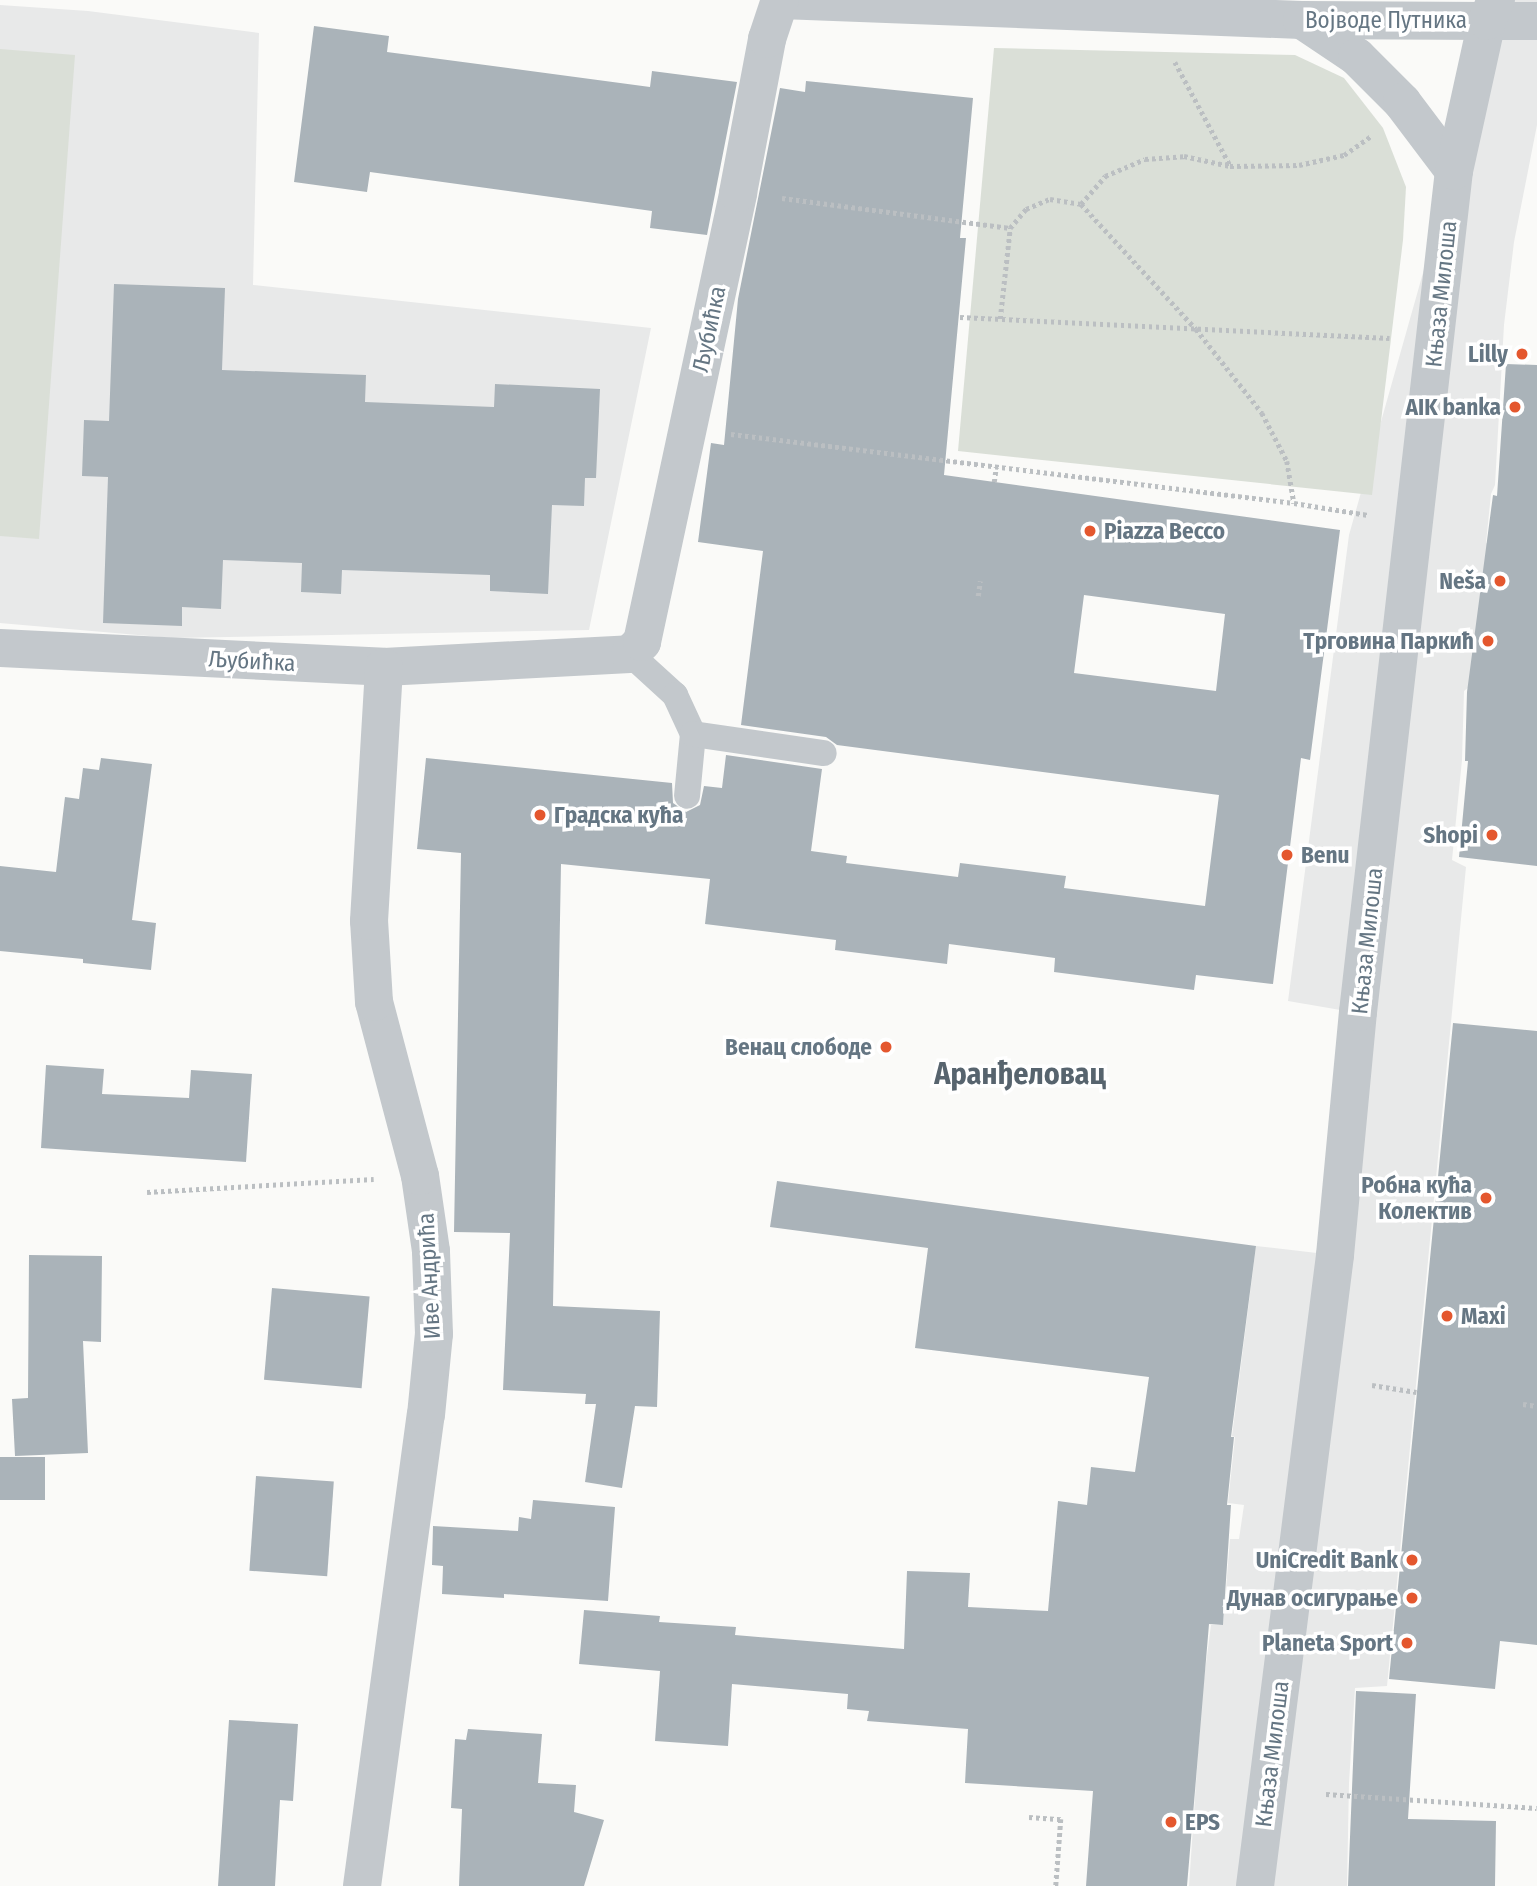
<!DOCTYPE html>
<meta charset="utf-8">
<style>
body{margin:0}
#map{position:relative;width:1537px;height:1886px;overflow:hidden;background:#fafaf8;font-family:"Fira Sans Condensed",sans-serif}
div>[style]{position:absolute}
.built>*{inset:0;background:#e8e9e9}
.green>*{inset:0;background:#dadfd7}
.building>*{inset:0;background:#aab3b9;transform-origin:0 0}
.path>*{height:4.5px;margin-top:-2.25px;transform-origin:0;background:repeating-linear-gradient(90deg,#bbbfc2 0 3.5px,transparent 0 7px)}
.service>*{height:26px;margin:-13px;padding:0 13px;transform-origin:13px;border-radius:13px;background:#c3c8cc}
.minor>*{height:38px;margin:-19px;padding:0 19px;transform-origin:19px;border-radius:19px;background:#c3c8cc}
.tertiary>*{height:38px;margin:-19px;padding:0 19px;transform-origin:19px;border-radius:19px;background:#c3c8cc}
.dots>*{width:19px;height:19px;translate:-50% -50%;box-sizing:border-box;border:4px solid #fff;border-radius:50%}
span{translate:-50% -50%;white-space:nowrap;text-align:center;line-height:1.15;-webkit-text-stroke:7px #fff;paint-order:stroke}
.street-label{font-size:23px;color:#657683}
.poi-label{font-size:23px;color:#657683;font-weight:700}
.right{translate:-100% -50%;text-align:right}
.left{translate:0 -50%;text-align:left}
.district-label{font-size:30px;color:#57646e;font-weight:700}
</style>
<div id="map">
<div class="built">
<div style="clip-path:polygon(1500px 0,1537px 0,1537px 125px,1514px 242px,1504px 325px,1495px 485px,1491px 494px,1486px 543px,1492px 546px,1469px 687px,1464px 691px,1462px 760px,1452px 860px,1466px 867px,1387px 1686px,1355px 1688px,1349px 1783px,1347px 1886px,1189px 1886px,1202px 1694px,1211px 1625px,1223px 1625px,1230px 1539px,1239px 1539px,1244px 1505px,1228px 1503px,1235px 1437px,1232px 1436px,1256px 1246px,1334px 1255px,1358px 1013px,1288px 1001px,1349px 535px)"></div>
<div style="clip-path:polygon(0 5px,88px 11px,259px 33px,253px 285px,651px 328px,589px 630px,172px 638px,0 623px)"></div>
</div>
<div class="green">
<div style="clip-path:polygon(994px 48px,1295px 55px,1344px 78px,1383px 128px,1406px 187px,1403px 240px,1372px 495px,958px 451px)"></div>
<div style="clip-path:polygon(0 49px,75px 55px,39px 539px,0 536px)"></div>
</div>
<div class="building">
<div style="clip-path:polygon(314px 26px,389px 36px,387px 52px,650px 87px,652px 71px,737px 82px,707px 235px,650px 228px,652px 211px,370px 172px,367px 192px,294px 182px)"></div>
<div style="clip-path:polygon(evenodd,806px 81px,973px 98px,960px 238px,966px 238px,944px 475px,1340px 530px,1310px 760px,1301px 758px,1273px 984px,1196px 975px,1194px 990px,1054px 972px,1055px 958px,949px 944px,947px 964px,835px 950px,836px 940px,705px 924px,710px 879px,561px 864px,553px 1306px,660px 1311px,657px 1407px,635px 1406px,622px 1488px,585px 1482px,596px 1404px,585px 1404px,586px 1394px,503px 1390px,510px 1233px,454px 1232px,461px 853px,417px 849px,426px 758px,672px 783px,673px 803px,686px 812px,700px 805px,704px 786px,722px 788px,726px 755px,822px 769px,811px 851px,847px 856px,846px 863px,958px 877px,960px 863px,1066px 876px,1064px 888px,1205px 906px,1219px 795px,837px 745px,826px 737px,741px 725px,763px 551px,698px 542px,711px 443px,724px 445px,738px 299px,780px 88px,805px 92px,806px 81px,1084px 595px,1225px 614px,1216px 691px,1074px 673px,1084px 595px)"></div>
<div style="clip-path:polygon(114px 284px,225px 288px,222px 370px,366px 375px,365px 402px,494px 407px,495px 384px,600px 389px,596px 478px,585px 478px,584px 506px,552px 505px,548px 594px,490px 591px,490px 575px,342px 570px,341px 594px,301px 592px,302px 563px,223px 560px,221px 609px,182px 607px,182px 626px,103px 623px,108px 477px,82px 476px,84px 420px,109px 421px)"></div>
<div style="clip-path:polygon(1506px 364px,1537px 365px,1537px 866px,1459px 857px,1468px 761px,1465px 761px,1467px 692px,1493px 495px,1497px 496px)"></div>
<div style="clip-path:polygon(101px 758px,152px 764px,132px 920px,156px 923px,151px 970px,83px 963px,83px 959px,0 951px,0 866px,56px 872px,65px 797px,79px 799px,83px 768px,99px 770px)"></div>
<div style="clip-path:polygon(1453px 1023px,1537px 1031px,1537px 1645px,1500px 1641px,1495px 1689px,1389px 1679px)"></div>
<div style="clip-path:polygon(46px 1065px,104px 1069px,102px 1094px,189px 1098px,191px 1070px,252px 1074px,246px 1162px,41px 1148px)"></div>
<div style="clip-path:polygon(777px 1181px,1256px 1246px,1231px 1437px,1234px 1437px,1227px 1505px,1231px 1505px,1223px 1625px,1209px 1624px,1187px 1886px,1086px 1886px,1093px 1791px,965px 1783px,968px 1729px,867px 1721px,869px 1711px,847px 1709px,848px 1694px,732px 1684px,728px 1746px,655px 1741px,660px 1671px,579px 1664px,584px 1610px,660px 1616px,659px 1622px,736px 1627px,735px 1635px,904px 1649px,907px 1571px,970px 1573px,968px 1607px,1048px 1611px,1058px 1501px,1087px 1505px,1091px 1467px,1135px 1472px,1149px 1377px,915px 1348px,928px 1248px,770px 1227px)"></div>
<div style="clip-path:polygon(29px 1255px,102px 1256px,101px 1342px,83px 1341px,88px 1453px,15px 1456px,12px 1399px,28px 1398px)"></div>
<div style="left:272px;top:1288px;width:98px;height:92px;rotate:5deg"></div>
<div style="left:0;top:1457px;width:45px;height:43px"></div>
<div style="left:256px;top:1476px;width:78px;height:95px;rotate:4deg"></div>
<div style="clip-path:polygon(533px 1500px,615px 1507px,608px 1601px,504px 1594px,504px 1598px,442px 1594px,443px 1566px,432px 1565px,433px 1526px,518px 1531px,519px 1517px,531px 1519px)"></div>
<div style="clip-path:polygon(1356px 1691px,1416px 1694px,1408px 1819px,1496px 1821px,1495px 1886px,1348px 1886px)"></div>
<div style="clip-path:polygon(229px 1720px,298px 1724px,293px 1801px,280px 1800px,275px 1886px,218px 1886px)"></div>
<div style="clip-path:polygon(468px 1729px,542px 1734px,538px 1783px,576px 1785px,574px 1812px,604px 1820px,584px 1886px,459px 1886px,462px 1809px,451px 1808px,455px 1739px,466px 1740px)"></div>
</div>
<div class="path">
<div style="left:1175px;top:62px;width:117px;rotate:61.9deg"></div>
<div style="left:782px;top:198px;width:230px;rotate:7.5deg"></div>
<div style="left:1081px;top:204px;width:170px;rotate:47.4deg"></div>
<div style="left:1196px;top:329px;width:107px;rotate:51.8deg"></div>
<div style="left:1262px;top:413px;width:54px;rotate:62.5deg"></div>
<div style="left:1287px;top:461px;width:43px;rotate:80.5deg"></div>
<div style="left:960px;top:317px;width:430px;rotate:2.8deg"></div>
<div style="left:1000px;top:319px;width:92px;rotate:-83.7deg"></div>
<div style="left:1010px;top:228px;width:25px;rotate:-50deg"></div>
<div style="left:1026px;top:209px;width:26px;rotate:-23deg"></div>
<div style="left:1050px;top:199px;width:31px;rotate:9deg"></div>
<div style="left:1081px;top:204px;width:37px;rotate:-49deg"></div>
<div style="left:1105px;top:176px;width:43px;rotate:-23deg"></div>
<div style="left:1145px;top:159px;width:39px;rotate:-4deg"></div>
<div style="left:1184px;top:156px;width:47px;rotate:12.3deg"></div>
<div style="left:1230px;top:166px;width:69px;rotate:-0.8deg"></div>
<div style="left:1299px;top:165px;width:46px;rotate:-12.5deg"></div>
<div style="left:1344px;top:155px;width:33px;rotate:-35deg"></div>
<div style="left:731px;top:434px;width:567px;rotate:6.99deg"></div>
<div style="left:1294px;top:503px;width:75px;rotate:9.2deg"></div>
<div style="left:994px;top:482px;width:15px;rotate:-82deg"></div>
<div style="left:978px;top:596px;width:15px;rotate:-82deg"></div>
<div style="left:147px;top:1192px;width:227px;rotate:-3.3deg"></div>
<div style="left:1372px;top:1385px;width:45px;rotate:9deg"></div>
<div style="left:1523px;top:1404px;width:14px;rotate:8deg"></div>
<div style="left:1326px;top:1794px;width:211px;rotate:3.8deg"></div>
<div style="left:1029px;top:1817px;width:32px;rotate:4deg"></div>
<div style="left:1061px;top:1819px;width:67px;rotate:94.3deg"></div>
</div>
<div class="service">
<div style="left:630px;top:654px;width:61px;rotate:42.3deg"></div>
<div style="left:675px;top:695px;width:43px;rotate:65.2deg"></div>
<div style="left:693px;top:734px;width:62px;rotate:95.5deg"></div>
<div style="left:693px;top:734px;width:132px;rotate:8.3deg"></div>
</div>
<div class="minor">
<div style="left:781px;top:0;width:521px;rotate:2.2deg"></div>
<div style="left:1302px;top:20px;width:185px;rotate:0.3deg"></div>
<div style="left:0;top:648px;width:384px;rotate:2.8deg"></div>
<div style="left:384px;top:667px;width:246px;rotate:-3deg"></div>
<div style="left:630px;top:654px;width:17px;rotate:-45deg"></div>
<div style="left:642px;top:642px;width:459px;rotate:-77.9deg"></div>
<div style="left:738px;top:193px;width:157px;rotate:-79.3deg"></div>
<div style="left:767px;top:39px;width:41px;rotate:-71.6deg"></div>
<div style="left:362px;top:1886px;width:475px;rotate:-82.3deg"></div>
<div style="left:426px;top:1415px;width:81px;rotate:-84.4deg"></div>
<div style="left:434px;top:1334px;width:83px;rotate:-92.1deg"></div>
<div style="left:431px;top:1251px;width:76px;rotate:-98.3deg"></div>
<div style="left:420px;top:1176px;width:180px;rotate:-104.8deg"></div>
<div style="left:374px;top:1002px;width:81px;rotate:-93.5deg"></div>
<div style="left:369px;top:921px;width:254px;rotate:-86.6deg"></div>
</div>
<div class="tertiary">
<div style="left:1302px;top:20px;width:66px;rotate:33.9deg"></div>
<div style="left:1357px;top:57px;width:64px;rotate:45deg"></div>
<div style="left:1402px;top:102px;width:86px;rotate:53deg"></div>
<div style="left:1487px;top:21px;width:50px"></div>
<div style="left:1255px;top:1886px;width:636px;rotate:-82.77deg"></div>
<div style="left:1335px;top:1255px;width:244px;rotate:-84.6deg"></div>
<div style="left:1358px;top:1012px;width:846px;rotate:-83.49deg"></div>
<div style="left:1454px;top:171px;width:154px;rotate:-77.6deg"></div>
<div style="left:1487px;top:21px;width:23px;rotate:-67deg"></div>
</div>
<div class="dots">
<div style="left:1522px;top:354px;background:#e4572e"></div>
<div style="left:1515px;top:407px;background:#e4572e"></div>
<div style="left:1090px;top:531px;background:#e4572e"></div>
<div style="left:1500px;top:581px;background:#e4572e"></div>
<div style="left:1488px;top:641px;background:#e4572e"></div>
<div style="left:540px;top:815px;background:#e4572e"></div>
<div style="left:1492px;top:835px;background:#e4572e"></div>
<div style="left:1287px;top:855px;background:#e4572e"></div>
<div style="left:886px;top:1047px;background:#e4572e"></div>
<div style="left:1486px;top:1198px;background:#e4572e"></div>
<div style="left:1447px;top:1316px;background:#e4572e"></div>
<div style="left:1412px;top:1560px;background:#e4572e"></div>
<div style="left:1412px;top:1598px;background:#e4572e"></div>
<div style="left:1407px;top:1643px;background:#e4572e"></div>
<div style="left:1171px;top:1822px;background:#e4572e"></div>
</div>
<div class="street-label">
<span style="left:1386px;top:20px">Војводе Путника</span>
<span style="left:1441px;top:294px;rotate:-84deg">Књаза Милоша</span>
<span style="left:709px;top:329px;rotate:-78deg">Љубићка</span>
<span style="left:252px;top:661px;rotate:3deg">Љубићка</span>
<span style="left:1367px;top:941px;rotate:-84deg">Књаза Милоша</span>
<span style="left:429px;top:1276px;rotate:-93deg">Иве Андрића</span>
<span style="left:1272px;top:1754px;rotate:-83deg">Књаза Милоша</span>
</div>
<div class="poi-label">
<span class="right" style="left:1508px;top:354px">Lilly</span>
<span class="right" style="left:1501px;top:407px">AIK banka</span>
<span class="left" style="left:1104px;top:531px">Piazza Becco</span>
<span class="right" style="left:1486px;top:581px">Neša</span>
<span class="right" style="left:1474px;top:641px">Трговина Паркић</span>
<span class="left" style="left:554px;top:815px">Градска кућа</span>
<span class="right" style="left:1478px;top:835px">Shopi</span>
<span class="left" style="left:1301px;top:855px">Benu</span>
<span class="right" style="left:872px;top:1047px">Венац слободе</span>
<span class="right" style="left:1472px;top:1198px">Робна кућа<br>Колектив</span>
<span class="left" style="left:1461px;top:1316px">Maxi</span>
<span class="right" style="left:1398px;top:1560px">UniCredit Bank</span>
<span class="right" style="left:1398px;top:1598px">Дунав осигурање</span>
<span class="right" style="left:1393px;top:1643px">Planeta Sport</span>
<span class="left" style="left:1185px;top:1822px">EPS</span>
</div>
<div class="district-label">
<span style="left:1020px;top:1074px">Аранђеловац</span>
</div>
</div>
